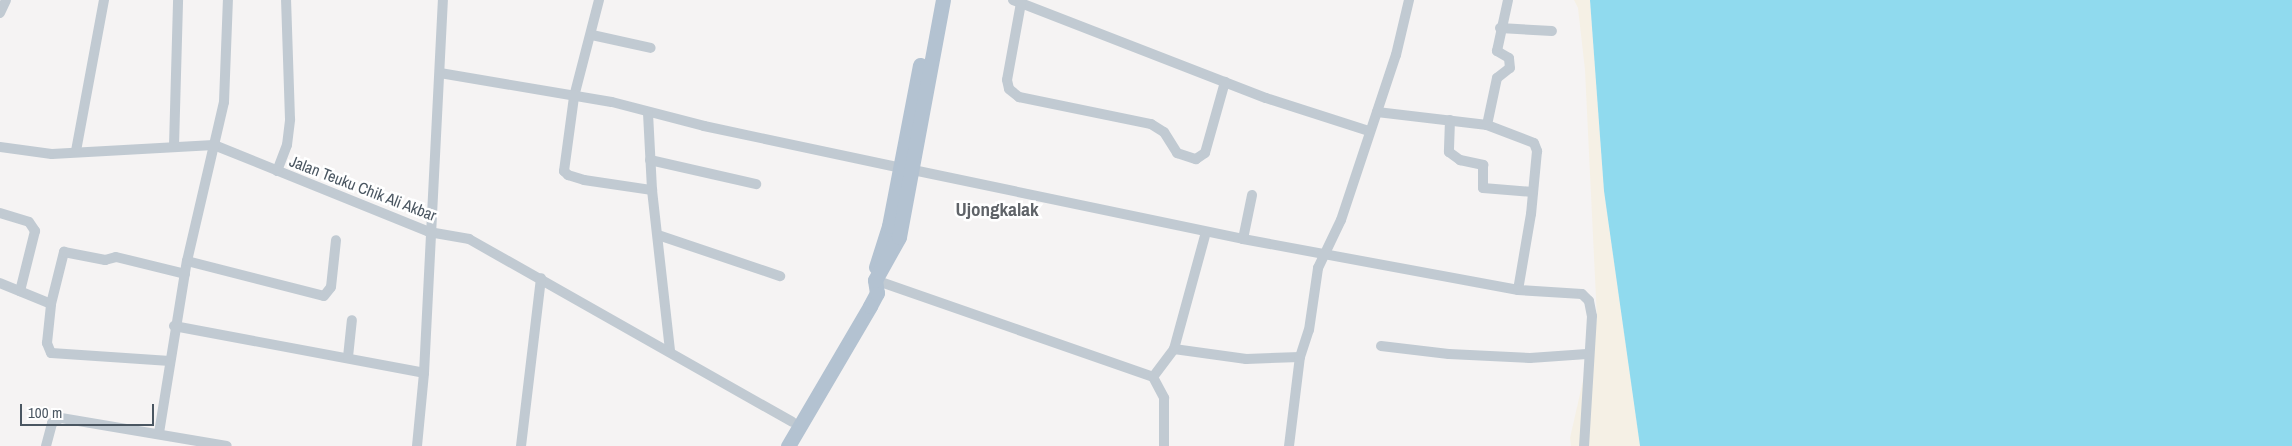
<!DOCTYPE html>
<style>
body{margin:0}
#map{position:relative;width:2292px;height:446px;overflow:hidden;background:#f5f3f3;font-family:"Archivo Narrow",sans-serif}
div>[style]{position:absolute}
.sand>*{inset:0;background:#f5f0e5}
.water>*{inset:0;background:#90daee}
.minor>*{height:10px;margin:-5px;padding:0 5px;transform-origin:5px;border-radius:5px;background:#c1cad2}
.primary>*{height:15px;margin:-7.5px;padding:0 7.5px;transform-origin:7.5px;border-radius:7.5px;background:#b3c2d1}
span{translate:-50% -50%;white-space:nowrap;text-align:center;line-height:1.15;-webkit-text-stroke:5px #fff;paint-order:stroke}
.street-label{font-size:16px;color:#4a5661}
.quarter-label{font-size:19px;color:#5f6368;font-weight:700}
.scale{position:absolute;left:20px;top:404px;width:134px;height:22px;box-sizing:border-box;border:2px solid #4a5661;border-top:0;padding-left:6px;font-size:15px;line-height:18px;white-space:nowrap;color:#4a5661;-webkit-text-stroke:4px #fff;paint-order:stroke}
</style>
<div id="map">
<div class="sand">
<div style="clip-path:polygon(1574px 0,1590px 0,1604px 191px,1640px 446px,1571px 446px,1570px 438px,1597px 319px,1585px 70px,1578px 8px)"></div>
</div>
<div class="water">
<div style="clip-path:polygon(1590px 0,2292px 0,2292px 446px,1640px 446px,1604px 191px)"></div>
</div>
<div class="minor">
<div style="left:599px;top:0;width:100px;rotate:104.5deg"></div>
<div style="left:574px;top:97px;width:75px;rotate:97.7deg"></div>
<div style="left:564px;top:171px;width:6px;rotate:45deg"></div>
<div style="left:568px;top:175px;width:17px;rotate:17deg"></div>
<div style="left:584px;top:180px;width:69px;rotate:8.4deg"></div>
<div style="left:1013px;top:0;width:271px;rotate:21.2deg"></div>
<div style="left:1266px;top:98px;width:108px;rotate:17.8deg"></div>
<div style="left:1021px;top:3px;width:78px;rotate:100.3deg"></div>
<div style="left:1007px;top:80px;width:9px;rotate:77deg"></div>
<div style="left:1009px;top:89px;width:13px;rotate:39deg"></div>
<div style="left:1019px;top:97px;width:135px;rotate:11.6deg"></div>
<div style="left:1151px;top:124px;width:15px;rotate:32deg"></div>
<div style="left:1164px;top:132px;width:25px;rotate:58deg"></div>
<div style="left:1177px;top:153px;width:20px;rotate:18deg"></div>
<div style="left:1196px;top:159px;width:11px;rotate:-34deg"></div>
<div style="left:1205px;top:153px;width:74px;rotate:-74.3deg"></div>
<div style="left:0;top:13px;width:14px;rotate:-65deg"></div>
<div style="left:1500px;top:28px;width:52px;rotate:3.3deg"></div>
<div style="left:592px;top:35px;width:60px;rotate:12.4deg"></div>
<div style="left:440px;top:73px;width:174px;rotate:9.6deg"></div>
<div style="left:612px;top:102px;width:95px;rotate:14.6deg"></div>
<div style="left:704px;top:126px;width:202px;rotate:12deg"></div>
<div style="left:1377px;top:112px;width:111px;rotate:6.7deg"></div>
<div style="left:1487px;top:125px;width:50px;rotate:21deg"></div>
<div style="left:1534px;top:143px;width:9px;rotate:69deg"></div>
<div style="left:1537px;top:151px;width:63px;rotate:95.4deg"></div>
<div style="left:1531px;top:214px;width:77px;rotate:99.7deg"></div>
<div style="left:648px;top:113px;width:77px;rotate:87deg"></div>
<div style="left:652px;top:190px;width:161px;rotate:83.6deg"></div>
<div style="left:1450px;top:120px;width:32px;rotate:92deg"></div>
<div style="left:1449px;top:152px;width:14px;rotate:36deg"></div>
<div style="left:1460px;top:160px;width:24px;rotate:12deg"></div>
<div style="left:1483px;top:165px;width:23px;rotate:90deg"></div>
<div style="left:1483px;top:188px;width:50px;rotate:4.6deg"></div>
<div style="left:1487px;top:125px;width:48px;rotate:-78deg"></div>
<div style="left:1497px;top:78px;width:16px;rotate:-38deg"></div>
<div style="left:1510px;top:68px;width:10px;rotate:-96deg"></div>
<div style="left:1509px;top:58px;width:14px;rotate:-150deg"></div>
<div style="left:1497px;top:51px;width:52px;rotate:-77.8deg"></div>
<div style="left:174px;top:146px;width:146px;rotate:-88.4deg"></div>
<div style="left:0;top:147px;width:52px;rotate:7.7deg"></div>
<div style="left:52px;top:154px;width:162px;rotate:-3.2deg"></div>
<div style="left:214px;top:145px;width:232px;rotate:22deg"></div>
<div style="left:429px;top:232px;width:41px;rotate:9.9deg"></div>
<div style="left:469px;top:239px;width:371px;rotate:29.5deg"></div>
<div style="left:76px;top:151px;width:154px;rotate:-79.5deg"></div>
<div style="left:650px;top:160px;width:109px;rotate:12.8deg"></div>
<div style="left:913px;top:170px;width:337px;rotate:11.8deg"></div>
<div style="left:1243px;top:239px;width:280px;rotate:10.5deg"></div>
<div style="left:1518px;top:290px;width:64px;rotate:3.6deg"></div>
<div style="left:1582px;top:294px;width:10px;rotate:45deg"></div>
<div style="left:1589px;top:301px;width:15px;rotate:79deg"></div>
<div style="left:1592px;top:316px;width:130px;rotate:93.5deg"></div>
<div style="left:277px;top:171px;width:28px;rotate:-69deg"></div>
<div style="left:287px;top:145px;width:26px;rotate:-83deg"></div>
<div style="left:290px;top:119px;width:119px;rotate:-91.9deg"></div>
<div style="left:0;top:213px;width:30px;rotate:17deg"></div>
<div style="left:29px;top:222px;width:11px;rotate:56deg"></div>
<div style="left:35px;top:231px;width:62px;rotate:104deg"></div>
<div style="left:658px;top:235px;width:129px;rotate:18.6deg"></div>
<div style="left:1243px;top:239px;width:45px;rotate:-78.4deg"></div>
<div style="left:187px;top:261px;width:141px;rotate:14.3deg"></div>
<div style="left:324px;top:296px;width:11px;rotate:-52deg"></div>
<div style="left:331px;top:287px;width:47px;rotate:-83.9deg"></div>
<div style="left:875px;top:280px;width:294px;rotate:19.2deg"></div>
<div style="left:1153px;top:377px;width:24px;rotate:62deg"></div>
<div style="left:1164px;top:398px;width:48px;rotate:90deg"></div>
<div style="left:0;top:283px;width:55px;rotate:22.4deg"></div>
<div style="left:174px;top:326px;width:254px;rotate:10.6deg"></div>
<div style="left:1381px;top:346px;width:68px;rotate:6.7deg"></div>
<div style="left:1449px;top:354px;width:81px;rotate:2.8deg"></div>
<div style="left:1530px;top:358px;width:57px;rotate:-4deg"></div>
<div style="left:1174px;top:349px;width:73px;rotate:7.9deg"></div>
<div style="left:1246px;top:359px;width:54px;rotate:-2.1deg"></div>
<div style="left:348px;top:357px;width:37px;rotate:-84deg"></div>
<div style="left:170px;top:361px;width:119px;rotate:-176.2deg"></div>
<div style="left:51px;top:353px;width:11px;rotate:-112deg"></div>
<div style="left:47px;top:343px;width:39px;rotate:-84deg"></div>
<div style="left:51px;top:304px;width:54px;rotate:-76deg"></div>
<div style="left:64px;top:252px;width:42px;rotate:11deg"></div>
<div style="left:105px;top:260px;width:11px;rotate:-15deg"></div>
<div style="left:116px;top:257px;width:71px;rotate:13.8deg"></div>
<div style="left:1153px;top:377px;width:35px;rotate:-53deg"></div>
<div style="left:1174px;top:349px;width:121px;rotate:-74.7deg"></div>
<div style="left:159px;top:433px;width:174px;rotate:-80.8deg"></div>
<div style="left:187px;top:261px;width:163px;rotate:-76.9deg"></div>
<div style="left:224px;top:102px;width:102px;rotate:-87.8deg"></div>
<div style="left:46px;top:446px;width:24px;rotate:-75deg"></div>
<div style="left:52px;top:423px;width:10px;rotate:-29deg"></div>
<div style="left:61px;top:418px;width:168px;rotate:9.6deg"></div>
<div style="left:417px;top:446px;width:73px;rotate:-84.5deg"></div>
<div style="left:424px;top:373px;width:373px;rotate:-87.1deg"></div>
<div style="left:521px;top:446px;width:169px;rotate:-83.2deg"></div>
<div style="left:1289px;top:446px;width:90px;rotate:-83deg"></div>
<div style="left:1300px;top:357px;width:28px;rotate:-72deg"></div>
<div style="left:1309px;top:330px;width:63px;rotate:-81.7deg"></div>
<div style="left:1318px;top:268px;width:53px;rotate:-64.4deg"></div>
<div style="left:1341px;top:220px;width:174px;rotate:-71.6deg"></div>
<div style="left:1396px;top:55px;width:57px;rotate:-76.7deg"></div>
</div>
<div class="primary">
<div style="left:876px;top:267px;width:43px;rotate:-72.4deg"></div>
<div style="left:889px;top:226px;width:164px;rotate:-79.1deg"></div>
<div style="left:788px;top:446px;width:162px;rotate:-59.6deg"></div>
<div style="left:870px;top:306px;width:15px;rotate:-62deg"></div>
<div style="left:877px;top:293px;width:13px;rotate:-99deg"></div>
<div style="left:875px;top:280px;width:49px;rotate:-60.8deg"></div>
<div style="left:899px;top:237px;width:241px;rotate:-79.5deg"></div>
</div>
<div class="street-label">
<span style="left:363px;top:188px;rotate:21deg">Jalan Teuku Chik Ali Akbar</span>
</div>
<div class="quarter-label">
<span style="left:997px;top:210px">Ujongkalak</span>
</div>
<div class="scale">100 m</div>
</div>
